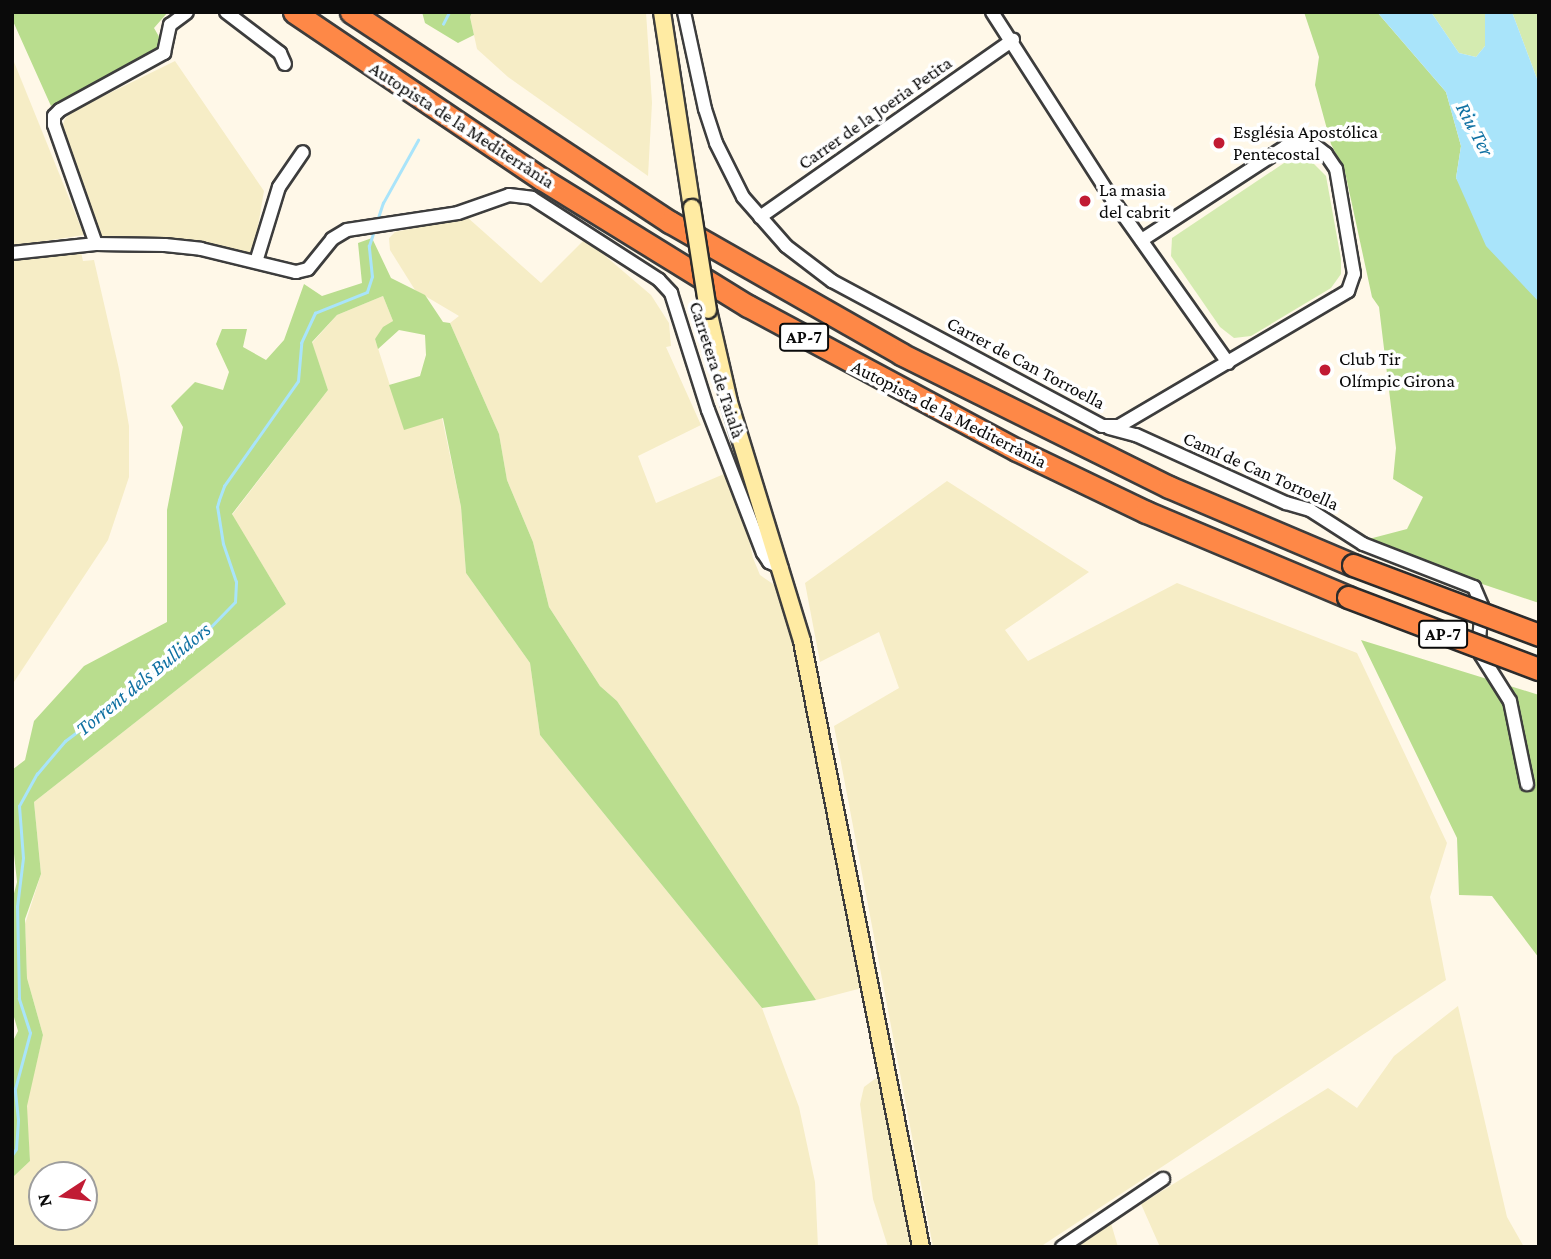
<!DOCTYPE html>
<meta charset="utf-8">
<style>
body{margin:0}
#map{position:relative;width:1551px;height:1259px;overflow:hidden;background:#fff8e8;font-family:"Crimson Pro",serif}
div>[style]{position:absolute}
.farmland>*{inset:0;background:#f6edc6}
.green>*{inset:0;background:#d4ebb0}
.forest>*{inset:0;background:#b9dd8e}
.water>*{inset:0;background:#a9e4fa}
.stream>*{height:2.5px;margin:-1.25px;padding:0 1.25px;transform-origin:1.25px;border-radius:1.25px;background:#a9e4fa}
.roads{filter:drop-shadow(2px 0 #3d3d3d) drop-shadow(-2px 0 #3d3d3d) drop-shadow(0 2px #3d3d3d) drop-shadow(0 -2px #3d3d3d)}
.minor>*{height:12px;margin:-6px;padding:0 6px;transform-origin:6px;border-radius:6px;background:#fff}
.secondary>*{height:16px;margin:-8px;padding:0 8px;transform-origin:8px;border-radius:8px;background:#ffeba3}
.motorway>*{height:21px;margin:-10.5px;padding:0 10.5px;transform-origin:10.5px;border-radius:10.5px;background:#fe8847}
.bridges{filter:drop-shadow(2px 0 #2c2c2c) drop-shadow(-2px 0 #2c2c2c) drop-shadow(0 2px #2c2c2c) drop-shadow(0 -2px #2c2c2c)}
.secondary-bridge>*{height:16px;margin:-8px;padding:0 8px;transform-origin:8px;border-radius:8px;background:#ffeba3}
.motorway-bridge>*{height:21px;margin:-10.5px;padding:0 10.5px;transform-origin:10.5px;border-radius:10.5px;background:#fe8847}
.dots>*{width:19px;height:19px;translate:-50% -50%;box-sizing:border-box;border:4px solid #fff;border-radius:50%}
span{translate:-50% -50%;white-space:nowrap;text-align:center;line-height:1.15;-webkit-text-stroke:7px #fff;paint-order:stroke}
.shield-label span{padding:2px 5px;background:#fff;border:2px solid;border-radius:5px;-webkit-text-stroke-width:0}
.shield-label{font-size:18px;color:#0a0a0a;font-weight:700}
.street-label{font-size:19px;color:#0a0a0a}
.poi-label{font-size:19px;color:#0a0a0a}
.left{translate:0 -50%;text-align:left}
.water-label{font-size:21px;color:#0e70a2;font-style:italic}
.frame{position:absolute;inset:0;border:14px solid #0a0a0a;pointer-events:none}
.north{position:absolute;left:28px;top:1161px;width:70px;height:70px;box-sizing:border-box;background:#fff;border:2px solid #9d9d9d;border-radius:50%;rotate:257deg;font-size:19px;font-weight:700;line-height:28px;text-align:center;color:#0a0a0a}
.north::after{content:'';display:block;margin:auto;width:24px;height:32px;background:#c11b34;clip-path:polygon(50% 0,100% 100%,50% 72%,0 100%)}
</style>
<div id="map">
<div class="farmland">
<div style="clip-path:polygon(472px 12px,646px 12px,652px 103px,648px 176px,508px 77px,477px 49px,470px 17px)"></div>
<div style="clip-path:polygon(12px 57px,84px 235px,12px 246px)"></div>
<div style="clip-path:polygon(175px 61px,264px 191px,253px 256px,180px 240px,99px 238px,61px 129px,65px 119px,71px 112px)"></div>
<div style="clip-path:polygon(467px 217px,541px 283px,583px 241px,597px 249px,651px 295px,669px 323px,671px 346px,666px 347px,701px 425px,638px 456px,656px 503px,724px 474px,745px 521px,753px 558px,760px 575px,776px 586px,782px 600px,800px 673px,862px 988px,816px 1000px,617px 701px,600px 686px,549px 607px,533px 542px,507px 480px,499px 434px,450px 323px,459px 316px,415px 290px,390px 250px,389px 238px,395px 232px)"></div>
<div style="clip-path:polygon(81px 252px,83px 261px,94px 260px,119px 369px,129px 426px,129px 477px,108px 540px,12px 685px,12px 261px)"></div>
<div style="clip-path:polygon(evenodd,383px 296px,393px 321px,375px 339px,404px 429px,442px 418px,461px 507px,466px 573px,530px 663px,540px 735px,762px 1008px,799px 1107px,815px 1182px,818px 1247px,12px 1247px,12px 1178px,30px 1161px,26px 1106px,43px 1035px,27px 978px,25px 924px,41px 874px,34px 802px,286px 604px,232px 515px,328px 390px,312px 343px,337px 315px,383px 296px,42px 1175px,84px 1175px,84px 1217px,42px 1217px,42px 1175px)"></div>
<div style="clip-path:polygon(947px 481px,1089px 572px,1005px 630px,1028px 661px,1177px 583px,1357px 653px,1447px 843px,1430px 897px,1446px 980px,1040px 1247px,933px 1247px,834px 726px,899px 688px,879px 632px,820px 662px,805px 583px)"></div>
<div style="clip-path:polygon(1458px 1006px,1507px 1217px,1524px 1247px,1160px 1247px,1141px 1204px,1328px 1088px,1357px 1108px,1394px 1056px)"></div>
<div style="clip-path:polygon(880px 1075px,914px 1247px,888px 1247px,873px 1199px,860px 1104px,864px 1087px)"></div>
<div style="clip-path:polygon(1110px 1220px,1118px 1247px,1075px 1247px)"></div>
</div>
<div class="green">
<div style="clip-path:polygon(1431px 12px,1485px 12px,1485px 46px,1476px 57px,1459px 53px)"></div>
<div style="clip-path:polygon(1512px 12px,1539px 12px,1539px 84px)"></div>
<div style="clip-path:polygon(1295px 158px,1311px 161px,1326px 176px,1341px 259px,1341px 274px,1331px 288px,1251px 336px,1234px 338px,1220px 327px,1171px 256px,1172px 238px,1287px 161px)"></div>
</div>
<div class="forest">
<div style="clip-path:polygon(12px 12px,168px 12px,154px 28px,161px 40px,154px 52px,51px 106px,12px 19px)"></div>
<div style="clip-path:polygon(422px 12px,472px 12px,470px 17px,474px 35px,458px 43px,425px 23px)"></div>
<div style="clip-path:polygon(1304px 12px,1377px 12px,1446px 92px,1461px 146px,1456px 178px,1539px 302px,1539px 603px,1402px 557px,1365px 540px,1407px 529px,1423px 497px,1393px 479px,1396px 448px,1379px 307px,1372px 297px,1345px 172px,1331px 144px,1315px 85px,1319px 57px)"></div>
<div style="clip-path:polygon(372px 238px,391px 278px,425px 295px,443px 322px,450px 323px,499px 434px,507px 480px,533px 542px,549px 607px,600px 686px,617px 701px,816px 1000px,762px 1008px,540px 735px,530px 663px,466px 573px,461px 507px,443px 418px,404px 430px,389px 385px,420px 376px,426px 355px,425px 335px,399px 330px,378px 349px,375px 339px,383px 327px,393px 321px,383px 296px,337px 315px,312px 342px,328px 390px,232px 514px,286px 604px,34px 802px,41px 874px,25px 919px,27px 978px,43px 1035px,27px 1106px,30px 1161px,12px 1178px,12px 1043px,18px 1031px,12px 1010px,12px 901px,17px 882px,12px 835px,12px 770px,25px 760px,34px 721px,84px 666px,167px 622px,167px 510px,183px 427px,171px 406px,195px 382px,223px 390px,229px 372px,216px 344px,222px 329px,247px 329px,243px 347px,266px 360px,284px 340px,304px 284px,322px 296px,362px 283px,358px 243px)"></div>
<div style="clip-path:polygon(1361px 640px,1539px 695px,1539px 958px,1492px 896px,1459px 895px,1457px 838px)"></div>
</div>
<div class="water">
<div style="clip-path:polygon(1377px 12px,1431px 12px,1459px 53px,1476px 57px,1485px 46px,1485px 12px,1512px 12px,1539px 84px,1539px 302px,1486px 246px,1456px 178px,1461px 146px,1446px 92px)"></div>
</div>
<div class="stream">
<div style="left:443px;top:24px;width:13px;rotate:-63deg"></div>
<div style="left:377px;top:221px;width:19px;rotate:-72deg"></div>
<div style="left:383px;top:203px;width:72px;rotate:-60.9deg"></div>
<div style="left:12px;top:1155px;width:7px;rotate:-56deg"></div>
<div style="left:16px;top:1149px;width:29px;rotate:-86deg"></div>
<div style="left:18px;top:1120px;width:31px;rotate:-96deg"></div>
<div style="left:15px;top:1089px;width:58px;rotate:-75deg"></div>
<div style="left:30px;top:1033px;width:36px;rotate:-108deg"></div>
<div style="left:19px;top:999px;width:92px;rotate:-91.2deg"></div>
<div style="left:17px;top:907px;width:49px;rotate:-83deg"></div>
<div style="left:23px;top:858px;width:52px;rotate:-94.4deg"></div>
<div style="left:19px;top:806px;width:37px;rotate:-61deg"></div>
<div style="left:37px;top:774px;width:43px;rotate:-49.7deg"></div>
<div style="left:65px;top:741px;width:163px;rotate:-37deg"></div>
<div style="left:195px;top:643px;width:57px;rotate:-45.7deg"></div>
<div style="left:235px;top:602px;width:20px;rotate:-87deg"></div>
<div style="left:236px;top:582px;width:40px;rotate:-108.9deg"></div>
<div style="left:223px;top:544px;width:37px;rotate:-99deg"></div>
<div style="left:217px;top:507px;width:7px;rotate:-74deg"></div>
<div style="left:219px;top:500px;width:15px;rotate:-70deg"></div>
<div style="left:224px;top:486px;width:128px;rotate:-54.8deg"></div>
<div style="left:298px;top:381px;width:38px;rotate:-85deg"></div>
<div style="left:301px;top:343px;width:33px;rotate:-65deg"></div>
<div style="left:315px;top:313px;width:56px;rotate:-22deg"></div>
<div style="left:367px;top:292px;width:16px;rotate:-72deg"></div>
<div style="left:372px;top:277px;width:31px;rotate:-96deg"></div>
<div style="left:369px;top:246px;width:16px;rotate:-72deg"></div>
</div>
<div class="roads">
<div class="minor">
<div style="left:226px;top:12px;width:68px;rotate:37.2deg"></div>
<div style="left:280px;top:53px;width:12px;rotate:66deg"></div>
<div style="left:684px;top:12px;width:99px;rotate:77.8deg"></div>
<div style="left:705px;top:109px;width:36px;rotate:72deg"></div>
<div style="left:716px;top:143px;width:60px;rotate:63.4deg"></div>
<div style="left:743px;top:197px;width:65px;rotate:48.7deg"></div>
<div style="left:786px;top:246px;width:58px;rotate:37.3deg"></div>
<div style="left:832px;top:281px;width:306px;rotate:28.2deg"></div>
<div style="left:1102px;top:426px;width:17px"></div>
<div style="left:1119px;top:426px;width:266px;rotate:-30.5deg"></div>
<div style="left:1348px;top:291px;width:18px;rotate:-71deg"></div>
<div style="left:1354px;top:274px;width:107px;rotate:-99.7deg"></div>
<div style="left:1336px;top:169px;width:18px;rotate:-124deg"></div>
<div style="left:1326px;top:154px;width:18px;rotate:-142deg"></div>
<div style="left:1312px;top:143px;width:27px;rotate:172deg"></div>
<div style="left:1285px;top:147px;width:171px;rotate:147deg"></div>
<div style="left:992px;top:12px;width:222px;rotate:57.3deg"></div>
<div style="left:1112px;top:199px;width:201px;rotate:54.7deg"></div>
<div style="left:760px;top:217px;width:309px;rotate:-35deg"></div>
<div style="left:96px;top:244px;width:126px;rotate:-109.4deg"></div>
<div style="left:54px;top:125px;width:9px;rotate:-90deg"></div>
<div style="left:54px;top:116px;width:8px;rotate:-45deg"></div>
<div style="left:60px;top:110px;width:119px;rotate:-28.7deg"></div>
<div style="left:164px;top:53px;width:29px;rotate:-78deg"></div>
<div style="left:170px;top:25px;width:21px;rotate:-37deg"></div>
<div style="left:12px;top:253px;width:84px;rotate:-6.1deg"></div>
<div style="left:96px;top:244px;width:69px;rotate:0.8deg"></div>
<div style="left:165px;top:245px;width:36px;rotate:6deg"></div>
<div style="left:201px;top:249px;width:98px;rotate:13.6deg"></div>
<div style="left:296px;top:272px;width:12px;rotate:-14deg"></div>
<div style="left:308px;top:269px;width:38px;rotate:-51deg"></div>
<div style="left:332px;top:239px;width:17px;rotate:-31deg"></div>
<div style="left:347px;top:230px;width:112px;rotate:-8.7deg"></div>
<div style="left:458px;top:213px;width:54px;rotate:-19.4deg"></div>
<div style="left:509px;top:195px;width:23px;rotate:7deg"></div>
<div style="left:532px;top:198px;width:151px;rotate:32.8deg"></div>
<div style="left:659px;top:280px;width:18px;rotate:47deg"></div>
<div style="left:671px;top:293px;width:123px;rotate:72.5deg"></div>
<div style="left:708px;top:410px;width:153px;rotate:69deg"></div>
<div style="left:763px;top:553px;width:11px;rotate:56deg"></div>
<div style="left:769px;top:562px;width:14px;rotate:25deg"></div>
<div style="left:256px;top:262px;width:78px;rotate:-73deg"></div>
<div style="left:279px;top:187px;width:42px;rotate:-55.6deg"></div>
<div style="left:1109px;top:428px;width:28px;rotate:15deg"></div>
<div style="left:1136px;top:435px;width:165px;rotate:24.4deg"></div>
<div style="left:1286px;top:503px;width:25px;rotate:16deg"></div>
<div style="left:1310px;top:510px;width:63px;rotate:32.7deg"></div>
<div style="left:1363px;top:544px;width:119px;rotate:21.2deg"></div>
<div style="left:1474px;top:587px;width:21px;rotate:67deg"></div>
<div style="left:1482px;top:606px;width:37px;rotate:95deg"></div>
<div style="left:1479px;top:643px;width:12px;rotate:81deg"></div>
<div style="left:1481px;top:655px;width:54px;rotate:57.8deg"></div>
<div style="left:1510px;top:701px;width:85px;rotate:78.4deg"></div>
<div style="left:1062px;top:1247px;width:122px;rotate:-34deg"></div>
</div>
<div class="secondary">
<div style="left:662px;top:12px;width:198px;rotate:81.3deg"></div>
<div style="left:708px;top:310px;width:94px;rotate:77.1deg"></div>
<div style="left:729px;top:402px;width:250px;rotate:73deg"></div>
<div style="left:802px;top:641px;width:618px;rotate:78.89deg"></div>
</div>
<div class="motorway">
<div style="left:294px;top:12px;width:299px;rotate:34deg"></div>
<div style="left:542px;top:179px;width:242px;rotate:31.7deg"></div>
<div style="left:748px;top:306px;width:305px;rotate:28.2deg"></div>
<div style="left:1017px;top:450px;width:143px;rotate:25.7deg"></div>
<div style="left:1146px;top:512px;width:219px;rotate:22.8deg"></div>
<div style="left:351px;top:12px;width:382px;rotate:33.4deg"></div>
<div style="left:670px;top:222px;width:266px;rotate:29.7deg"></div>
<div style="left:901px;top:354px;width:299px;rotate:26.4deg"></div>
<div style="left:1169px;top:487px;width:200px;rotate:23deg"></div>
</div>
</div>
<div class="bridges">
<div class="secondary-bridge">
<div style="left:692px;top:208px;width:103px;rotate:81.1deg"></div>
</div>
<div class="motorway-bridge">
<div style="left:1353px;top:565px;width:199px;rotate:20.6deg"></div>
<div style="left:1348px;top:597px;width:204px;rotate:20.7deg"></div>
</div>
</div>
<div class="dots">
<div style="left:1219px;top:143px;background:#c11b34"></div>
<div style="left:1085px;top:201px;background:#c11b34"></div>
<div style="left:1325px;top:370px;background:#c11b34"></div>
</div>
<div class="shield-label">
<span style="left:804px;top:337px">AP-7</span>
<span style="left:1443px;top:634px">AP-7</span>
</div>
<div class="street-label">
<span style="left:875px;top:113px;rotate:-35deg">Carrer de la Joeria Petita</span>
<span style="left:462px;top:125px;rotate:33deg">Autopista de la Mediterrània</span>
<span style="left:1026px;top:363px;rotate:28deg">Carrer de Can Torroella</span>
<span style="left:717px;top:370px;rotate:72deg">Carretera de Taialà</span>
<span style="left:949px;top:414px;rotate:27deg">Autopista de la Mediterrània</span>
<span style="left:1261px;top:471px;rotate:24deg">Camí de Can Torroella</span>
</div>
<div class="poi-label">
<span class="left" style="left:1233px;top:143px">Església Apostólica<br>Pentecostal</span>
<span class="left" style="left:1099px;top:201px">La masia<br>del cabrit</span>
<span class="left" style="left:1339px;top:370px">Club Tir<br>Olímpic Girona</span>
</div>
<div class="water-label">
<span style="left:1475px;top:129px;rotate:62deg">Riu Ter</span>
<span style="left:143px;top:679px;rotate:-39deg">Torrent dels Bullidors</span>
</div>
<div class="frame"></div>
<div class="north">N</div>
</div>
